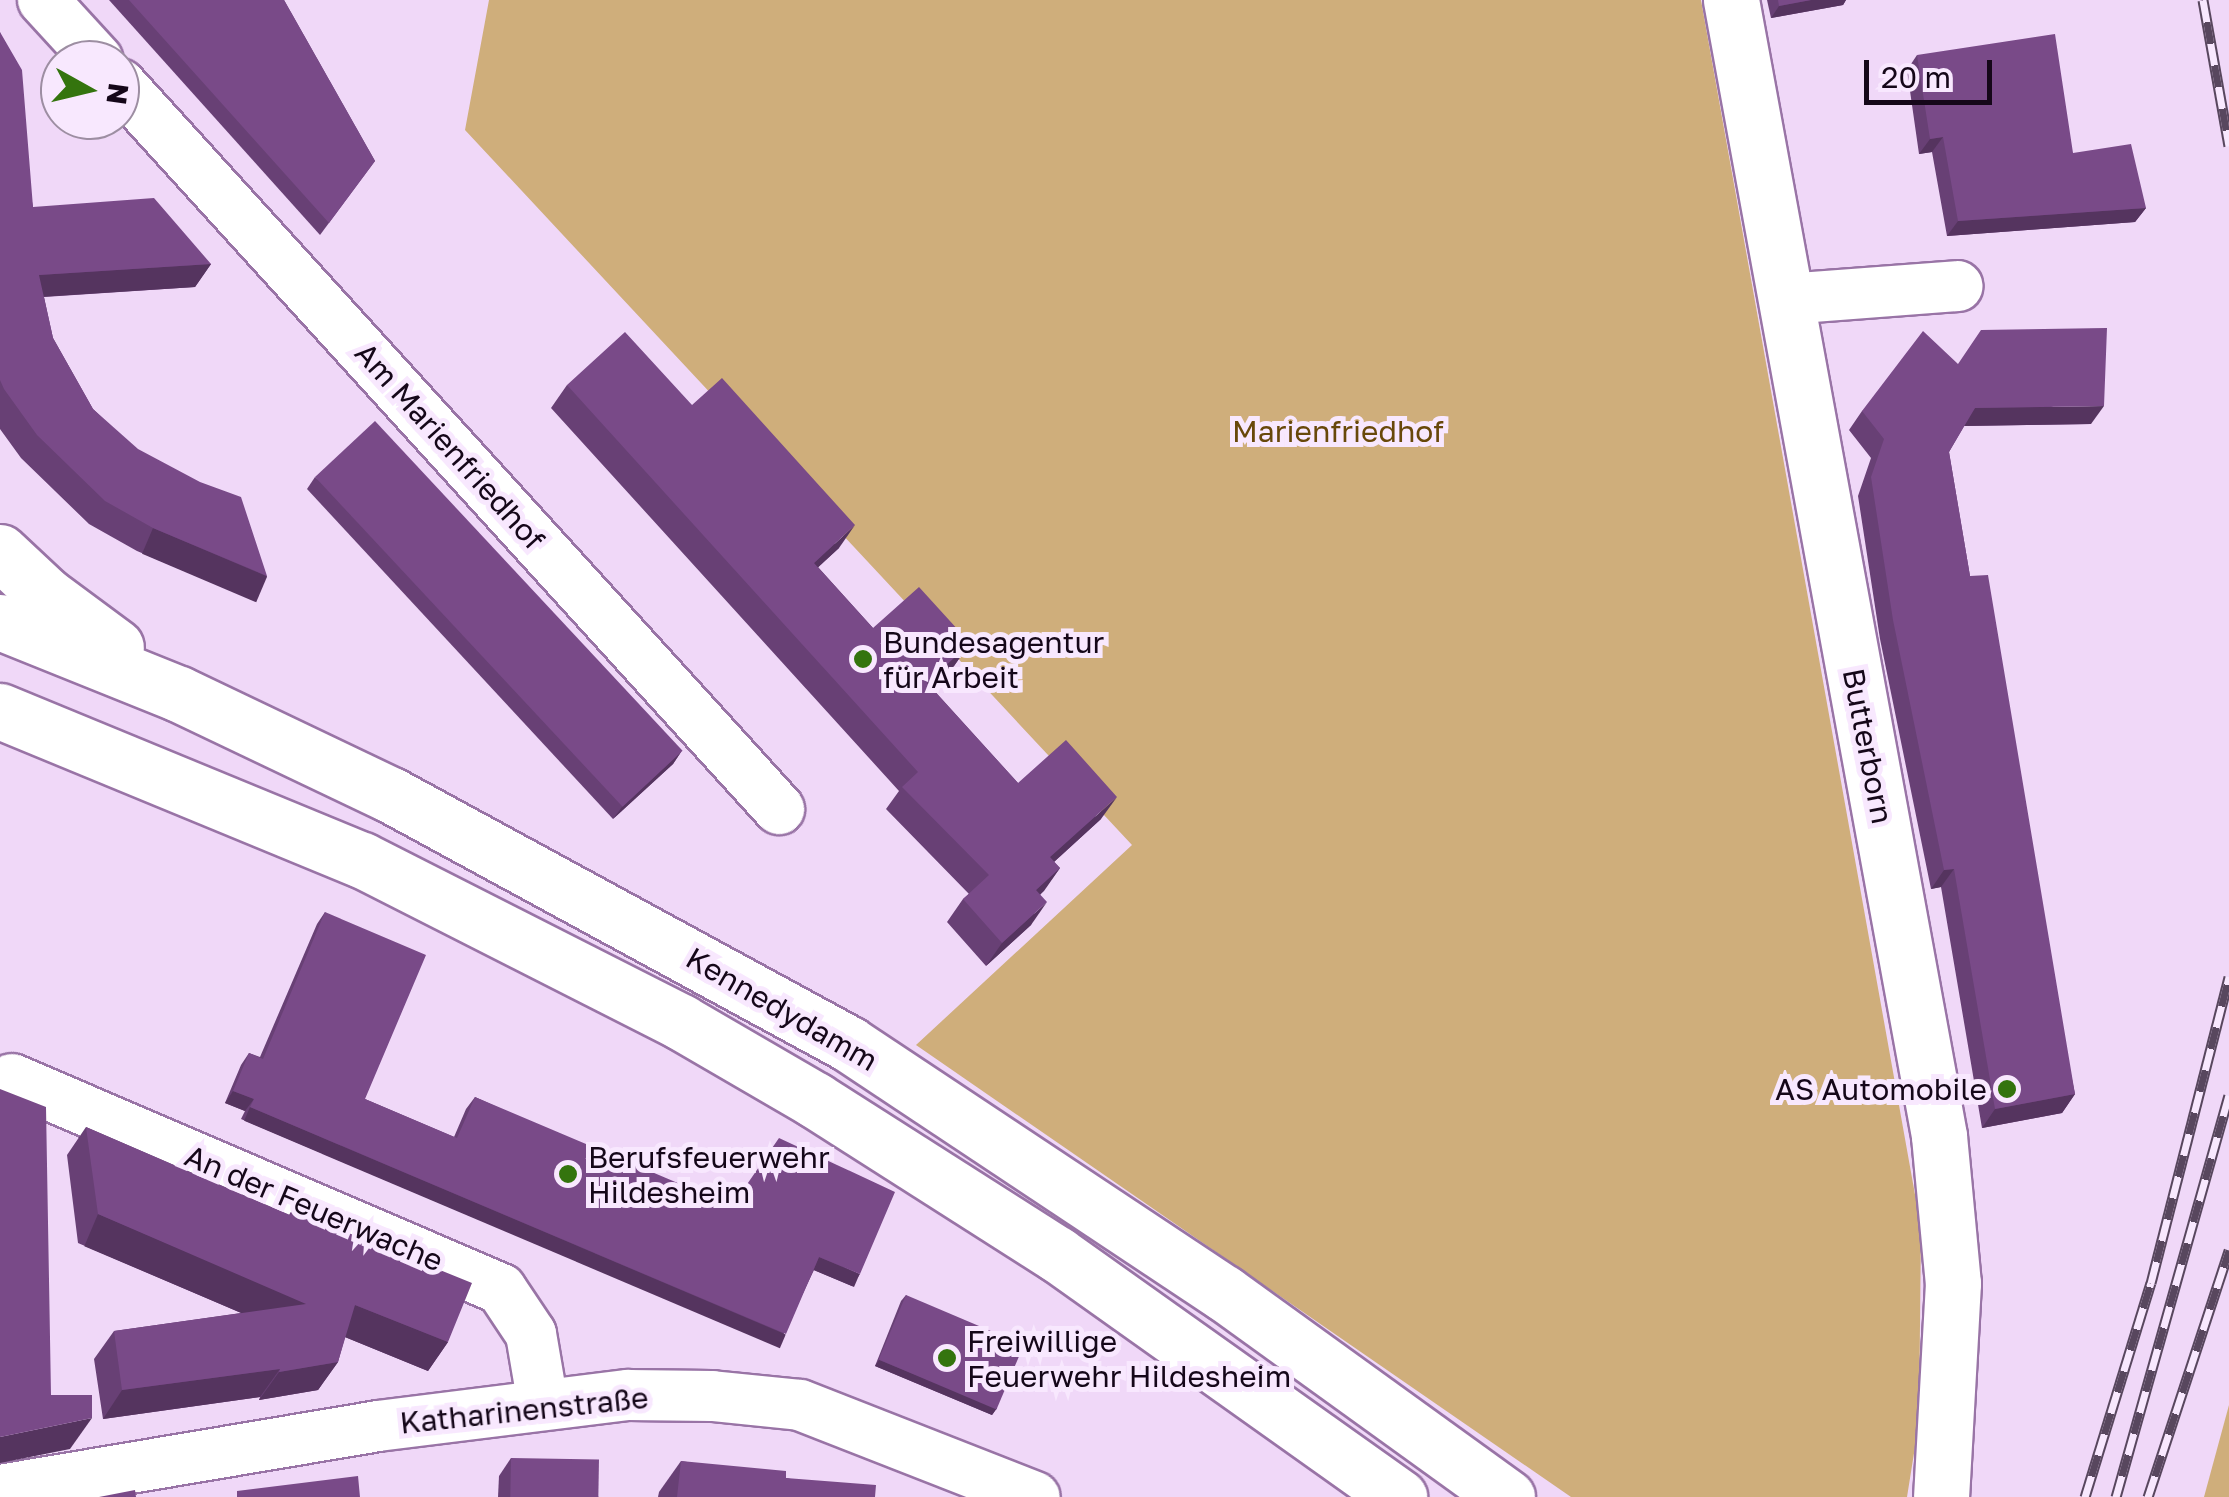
<!DOCTYPE html>
<meta charset="utf-8">
<style>
body{margin:0}
#map{position:relative;width:2229px;height:1497px;overflow:hidden;background:#f0d8f8;font-family:"Golos Text",sans-serif}
div>[style]{position:absolute}
.green>*{inset:0;background:#cfae7b}
.roads{filter:drop-shadow(2px 0 #9974a6) drop-shadow(-2px 0 #9974a6) drop-shadow(0 2px #9974a6) drop-shadow(0 -2px #9974a6)}
.street>*{height:50px;margin:-25px;padding:0 25px;transform-origin:25px;border-radius:25px;background:#fff}
.secondary>*{height:55px;margin:-27.5px;padding:0 27.5px;transform-origin:27.5px;border-radius:27.5px;background:#fff}
.primary>*{height:55px;margin:-27.5px;padding:0 27.5px;transform-origin:27.5px;border-radius:27.5px;background:#fff}
.rail>*{height:11px;margin-top:-5.5px;transform-origin:0;background:repeating-linear-gradient(90deg,#f8e8fe 0 22px,#58475e 0 44px);box-sizing:border-box;border-block:2px solid #58475e}
.wall>*{inset:0;background:#684075}
.shaded-wall>*{inset:0;background:#55345f;transform-origin:0 0}
.building>*{inset:0;background:#794a88;transform-origin:0 0}
.dots>*{width:28px;height:28px;translate:-50% -50%;box-sizing:border-box;border:5px solid #f8e8fe;border-radius:50%}
span{translate:-50% -50%;white-space:nowrap;text-align:center;line-height:1.15;-webkit-text-stroke:10px #f8e8fe;paint-order:stroke}
.park-label{font-size:30px;color:#68480a}
.street-label{font-size:30px;color:#150719}
.poi-label{font-size:30px;color:#150719}
.left{translate:0 -50%;text-align:left}
.right{translate:-100% -50%;text-align:right}
.north{position:absolute;left:40px;top:40px;width:100px;height:100px;box-sizing:border-box;background:#f8e8fe;border:2px solid #9d8ea2;border-radius:50%;rotate:98deg;font-size:28px;font-weight:700;line-height:40px;text-align:center;color:#150719}
.north::after{content:'';display:block;margin:auto;width:35px;height:45px;background:#34740e;clip-path:polygon(50% 0,100% 100%,50% 72%,0 100%)}
.scale{position:absolute;left:1864px;top:60px;width:128px;height:45px;box-sizing:border-box;border:5px solid #150719;border-top:0;padding-left:12px;font-size:30px;line-height:35px;white-space:nowrap;color:#150719;-webkit-text-stroke:8px #f8e8fe;paint-order:stroke}
</style>
<div id="map">
<div class="green">
<div style="clip-path:polygon(489px 0,1701px 0,1921px 1228px,1919px 1422px,1907px 1497px,1571px 1497px,916px 1045px,1132px 845px,465px 130px)"></div>
<div style="clip-path:polygon(2229px 1405px,2229px 1497px,2204px 1497px)"></div>
</div>
<div class="roads">
<div class="street">
<div style="left:43px;top:0;width:81px;rotate:47.5deg"></div>
<div style="left:120px;top:84px;width:980px;rotate:47.73deg"></div>
<div style="left:1786px;top:299px;width:172px;rotate:-4.3deg"></div>
<div style="left:12px;top:1079px;width:532px;rotate:23.24deg"></div>
<div style="left:501px;top:1289px;width:54px;rotate:56.3deg"></div>
<div style="left:531px;top:1334px;width:71px;rotate:80.3deg"></div>
<div style="left:0;top:1490px;width:383px;rotate:-9.6deg"></div>
<div style="left:378px;top:1426px;width:252px;rotate:-7.1deg"></div>
<div style="left:628px;top:1395px;width:84px;rotate:0.7deg"></div>
<div style="left:712px;top:1396px;width:88px;rotate:5.8deg"></div>
<div style="left:800px;top:1405px;width:252px;rotate:21.4deg"></div>
</div>
<div class="secondary">
<div style="left:1731px;top:0;width:1155px;rotate:79.62deg"></div>
<div style="left:1939px;top:1136px;width:148px;rotate:84.6deg"></div>
<div style="left:1953px;top:1283px;width:214px;rotate:93.2deg"></div>
</div>
<div class="primary">
<div style="left:0;top:552px;width:63px;rotate:43.1deg"></div>
<div style="left:46px;top:595px;width:87px;rotate:36.6deg"></div>
<div style="left:0;top:622px;width:193px;rotate:21.9deg"></div>
<div style="left:179px;top:694px;width:235px;rotate:25.5deg"></div>
<div style="left:391px;top:795px;width:521px;rotate:28.53deg"></div>
<div style="left:849px;top:1044px;width:450px;rotate:33.6deg"></div>
<div style="left:1224px;top:1293px;width:349px;rotate:35.8deg"></div>
<div style="left:0;top:711px;width:391px;rotate:22.4deg"></div>
<div style="left:362px;top:860px;width:358px;rotate:26.9deg"></div>
<div style="left:681px;top:1022px;width:155px;rotate:30.2deg"></div>
<div style="left:815px;top:1100px;width:287px;rotate:32.5deg"></div>
<div style="left:1057px;top:1254px;width:420px;rotate:35.4deg"></div>
</div>
</div>
<div class="rail">
<div style="left:2203px;top:0;width:148px;rotate:79.9deg"></div>
<div style="left:2085px;top:1497px;width:224px;rotate:-72.9deg"></div>
<div style="left:2151px;top:1283px;width:316px;rotate:-75.7deg"></div>
<div style="left:2116px;top:1497px;width:417px;rotate:-74.3deg"></div>
<div style="left:2148px;top:1497px;width:260px;rotate:-71.8deg"></div>
</div>
<div class="wall">
<div style="clip-path:polygon(109px 0,284px 0,375px 161px,320px 235px)"></div>
<div style="clip-path:polygon(1767px 0,1846px 0,1843px 5px,1771px 18px)"></div>
<div style="clip-path:polygon(0 32px,33px 207px,211px 264px,195px 287px,44px 297px,53px 338px,93px 409px,267px 576px,251px 599px,137px 551px,89px 524px,21px 458px,0 429px)"></div>
<div style="clip-path:polygon(1917px 55px,2073px 153px,2146px 208px,2135px 222px,1947px 236px,1932px 152px,1919px 154px,1907px 70px)"></div>
<div style="clip-path:polygon(1958px 364px,2091px 424px,1964px 426px,1949px 452px,1970px 576px,2075px 1094px,2062px 1113px,1982px 1128px,1941px 887px,1931px 889px,1880px 639px,1858px 496px,1871px 458px,1849px 430px,1862px 411px)"></div>
<div style="clip-path:polygon(567px 385px,692px 405px,839px 548px,818px 567px,873px 628px,970px 643px,954px 666px,931px 687px,1018px 783px,1101px 819px,1054px 862px,1060px 868px,1040px 895px,1031px 925px,986px 966px,947px 922px,963px 899px,969px 894px,886px 809px,899px 791px,551px 408px)"></div>
<div style="clip-path:polygon(315px 477px,681px 752px,673px 764px,613px 819px,307px 489px)"></div>
<div style="clip-path:polygon(325px 912px,365px 1099px,454px 1137px,466px 1109px,475px 1097px,860px 1274px,852px 1286px,814px 1270px,778px 1346px,241px 1119px,245px 1111px,225px 1103px,241px 1065px,249px 1053px,260px 1057px,317px 924px)"></div>
<div style="clip-path:polygon(86px 1127px,289px 1215px,292px 1210px,448px 1342px,428px 1371px,345px 1337px,338px 1362px,318px 1390px,259px 1400px,260px 1397px,103px 1419px,94px 1359px,114px 1331px,241px 1313px,78px 1243px,67px 1155px)"></div>
<div style="clip-path:polygon(906px 1295px,997px 1408px,992px 1415px,875px 1366px,901px 1301px)"></div>
<div style="clip-path:polygon(511px 1458px,599px 1497px,498px 1497px,499px 1476px)"></div>
<div style="clip-path:polygon(681px 1461px,786px 1478px,875px 1497px,658px 1497px,659px 1492px)"></div>
</div>
<div class="shaded-wall">
<div style="clip-path:polygon(1811px 0,1846px 0,1843px 5px,1771px 18px,1779px 6px)"></div>
<div style="clip-path:polygon(1943px 137px,1932px 152px,1919px 154px,1930px 139px)"></div>
<div style="clip-path:polygon(2146px 208px,2135px 222px,1947px 236px,1958px 221px)"></div>
<div style="clip-path:polygon(211px 264px,195px 287px,23px 298px,39px 275px)"></div>
<div style="clip-path:polygon(2104px 406px,2091px 424px,1962px 426px,1975px 408px)"></div>
<div style="clip-path:polygon(855px 525px,839px 548px,798px 586px,814px 563px)"></div>
<div style="left:153px;top:528px;width:124px;height:28px;rotate:23deg"></div>
<div style="clip-path:polygon(970px 643px,954px 666px,911px 706px,927px 683px)"></div>
<div style="clip-path:polygon(681px 752px,673px 764px,613px 819px,622px 807px)"></div>
<div style="clip-path:polygon(1117px 797px,1101px 819px,1034px 880px,1050px 857px)"></div>
<div style="clip-path:polygon(1060px 868px,1044px 891px,1020px 913px,1036px 890px)"></div>
<div style="clip-path:polygon(1954px 869px,1941px 887px,1931px 889px,1944px 870px)"></div>
<div style="clip-path:polygon(1047px 902px,1031px 925px,986px 966px,1002px 943px)"></div>
<div style="clip-path:polygon(233px 1091px,254px 1099px,245px 1111px,225px 1103px)"></div>
<div style="clip-path:polygon(2075px 1094px,2062px 1113px,1982px 1128px,1995px 1109px)"></div>
<div style="left:250px;top:1107px;width:582px;height:15px;rotate:23deg"></div>
<div style="left:98px;top:1214px;width:227px;height:35px;rotate:23deg"></div>
<div style="left:819px;top:1257px;width:44px;height:14px;rotate:23deg"></div>
<div style="clip-path:polygon(355px 1305px,448px 1342px,428px 1371px,335px 1333px)"></div>
<div style="clip-path:polygon(879px 1360px,997px 1408px,992px 1415px,875px 1366px)"></div>
<div style="clip-path:polygon(338px 1362px,318px 1390px,259px 1400px,279px 1372px)"></div>
<div style="clip-path:polygon(280px 1369px,260px 1397px,103px 1419px,122px 1390px)"></div>
<div style="clip-path:polygon(92px 1418px,70px 1449px,0 1463px,0 1437px)"></div>
</div>
<div class="building">
<div style="clip-path:polygon(129px 0,284px 0,375px 161px,329px 223px)"></div>
<div style="clip-path:polygon(1778px 0,1811px 0,1779px 6px)"></div>
<div style="clip-path:polygon(0 32px,22px 70px,33px 207px,154px 198px,211px 264px,39px 275px,53px 338px,93px 409px,138px 449px,200px 482px,241px 497px,267px 576px,153px 528px,105px 501px,37px 435px,4px 389px,0 380px)"></div>
<div style="clip-path:polygon(2055px 34px,2073px 153px,2131px 144px,2146px 208px,1958px 221px,1943px 137px,1930px 139px,1917px 55px)"></div>
<div style="clip-path:polygon(2107px 328px,2104px 406px,1975px 408px,1949px 452px,1970px 576px,1988px 575px,2075px 1094px,1995px 1109px,1954px 869px,1944px 870px,1893px 620px,1871px 477px,1884px 439px,1862px 411px,1923px 331px,1958px 364px,1981px 330px)"></div>
<div style="clip-path:polygon(625px 332px,692px 405px,722px 378px,855px 525px,814px 563px,873px 628px,919px 587px,970px 643px,927px 683px,1018px 783px,1066px 740px,1117px 797px,1050px 857px,1060px 868px,1036px 890px,1047px 902px,1002px 943px,963px 899px,989px 875px,902px 787px,918px 772px,567px 385px)"></div>
<div style="left:375px;top:421px;width:451px;height:82px;rotate:47deg"></div>
<div style="clip-path:polygon(325px 912px,426px 955px,365px 1099px,457px 1138px,475px 1097px,732px 1206px,779px 1138px,895px 1192px,860px 1274px,819px 1257px,786px 1334px,250px 1107px,254px 1099px,233px 1091px,249px 1053px,263px 1059px)"></div>
<div style="clip-path:polygon(0 1089px,46px 1107px,51px 1395px,92px 1395px,92px 1418px,0 1437px)"></div>
<div style="clip-path:polygon(86px 1127px,290px 1215px,292px 1210px,472px 1283px,448px 1342px,355px 1305px,338px 1362px,279px 1372px,280px 1369px,122px 1390px,114px 1331px,306px 1304px,98px 1214px)"></div>
<div style="left:906px;top:1295px;width:128px;height:70px;rotate:23deg"></div>
<div style="left:511px;top:1458px;width:88px;height:39px;rotate:1deg"></div>
<div style="clip-path:polygon(681px 1461px,786px 1471px,786px 1478px,876px 1485px,875px 1497px,677px 1497px)"></div>
<div style="clip-path:polygon(358px 1476px,360px 1497px,237px 1497px,237px 1491px)"></div>
<div style="clip-path:polygon(135px 1490px,136px 1497px,99px 1497px)"></div>
</div>
<div class="dots">
<div style="left:863px;top:659px;background:#34740e"></div>
<div style="left:2007px;top:1089px;background:#34740e"></div>
<div style="left:568px;top:1174px;background:#34740e"></div>
<div style="left:947px;top:1358px;background:#34740e"></div>
</div>
<div class="park-label">
<span style="left:1338px;top:431px">Marienfriedhof</span>
</div>
<div class="street-label">
<span style="left:450px;top:446px;rotate:48deg">Am Marienfriedhof</span>
<span style="left:1868px;top:746px;rotate:79deg">Butterborn</span>
<span style="left:782px;top:1009px;rotate:30deg">Kennedydamm</span>
<span style="left:314px;top:1208px;rotate:23deg">An der Feuerwache</span>
<span style="left:524px;top:1410px;rotate:-6deg">Katharinenstraße</span>
</div>
<div class="poi-label">
<span class="left" style="left:883px;top:659px">Bundesagentur<br>für Arbeit</span>
<span class="right" style="left:1987px;top:1089px">AS Automobile</span>
<span class="left" style="left:588px;top:1174px">Berufsfeuerwehr<br>Hildesheim</span>
<span class="left" style="left:967px;top:1358px">Freiwillige<br>Feuerwehr Hildesheim</span>
</div>
<div class="north">N</div>
<div class="scale">20 m</div>
</div>
